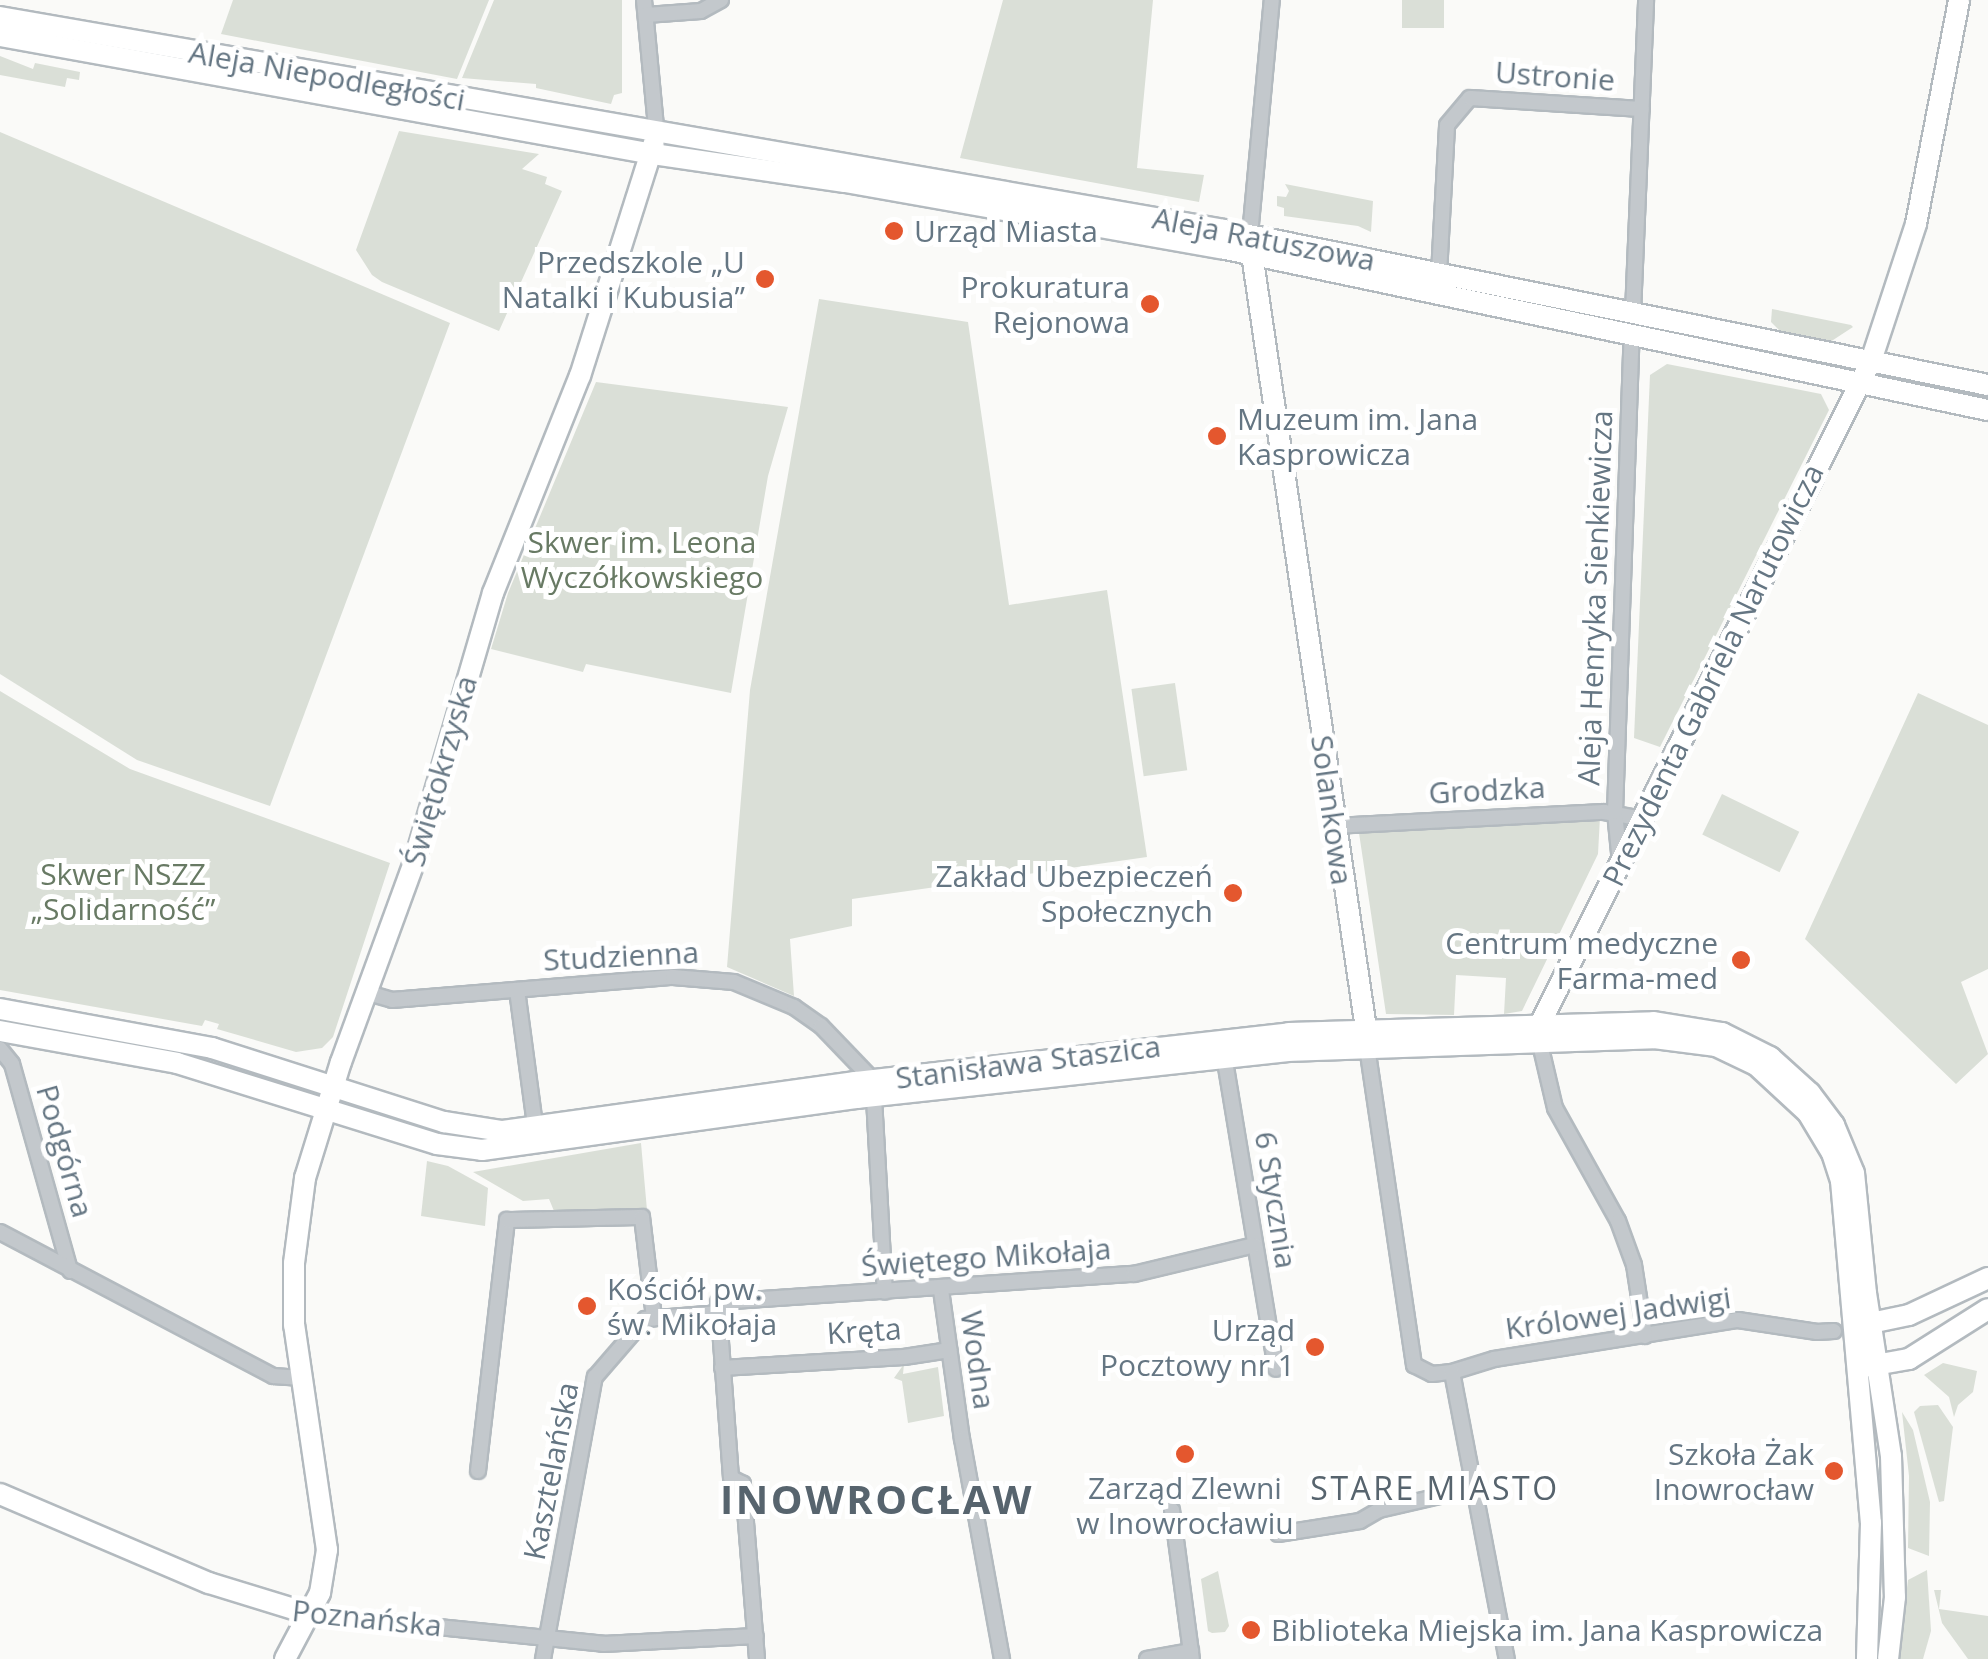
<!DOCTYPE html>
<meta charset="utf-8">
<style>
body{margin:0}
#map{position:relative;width:1988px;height:1659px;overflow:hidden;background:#fafaf8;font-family:"Open Sans",sans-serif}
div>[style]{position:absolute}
.green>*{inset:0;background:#dadfd7;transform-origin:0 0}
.roads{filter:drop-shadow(2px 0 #b3babf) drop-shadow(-2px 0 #b3babf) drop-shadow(0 2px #b3babf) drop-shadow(0 -2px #b3babf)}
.street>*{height:14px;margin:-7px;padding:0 7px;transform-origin:7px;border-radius:7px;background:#c3c8cc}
.secondary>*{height:20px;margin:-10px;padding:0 10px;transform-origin:10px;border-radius:10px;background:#fff}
.dots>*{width:28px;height:28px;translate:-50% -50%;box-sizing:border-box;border:5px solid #fff;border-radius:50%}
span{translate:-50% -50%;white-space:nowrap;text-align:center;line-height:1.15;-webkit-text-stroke:10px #fff;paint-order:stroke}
.street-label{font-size:30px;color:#657683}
.poi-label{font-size:30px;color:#657683}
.left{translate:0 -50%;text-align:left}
.right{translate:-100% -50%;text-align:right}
.park-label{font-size:30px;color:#687a64}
.neighbourhood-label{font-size:32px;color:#57646e;letter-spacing:2.5px}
.district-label{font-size:40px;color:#57646e;font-weight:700;letter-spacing:2.5px}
</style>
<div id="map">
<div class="green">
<div style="clip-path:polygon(233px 0,489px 0,457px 79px,221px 34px)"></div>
<div style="clip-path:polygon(494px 0,622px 0,622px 93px,614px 95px,611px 104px,536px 88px,536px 84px,462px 78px)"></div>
<div style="clip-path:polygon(1003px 0,1153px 0,1137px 168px,1204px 175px,1199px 202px,960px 158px)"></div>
<div style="left:1402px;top:0;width:42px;height:28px"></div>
<div style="clip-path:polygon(0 56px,33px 69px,35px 63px,80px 72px,79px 80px,67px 78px,65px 87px,0 75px)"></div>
<div style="clip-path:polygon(399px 131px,539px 154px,522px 169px,547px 177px,545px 184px,562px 191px,499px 331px,382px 282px,372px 275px,356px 250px)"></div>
<div style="clip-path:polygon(0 132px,450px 323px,270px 806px,137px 760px,0 674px)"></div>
<div style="clip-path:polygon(1285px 184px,1373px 201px,1371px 232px,1358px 226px,1284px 216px,1284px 208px,1277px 206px,1277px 196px,1286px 197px,1289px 191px)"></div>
<div style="clip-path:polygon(819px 299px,968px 322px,1009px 605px,1107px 590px,1147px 857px,852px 899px,852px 926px,790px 939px,794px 996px,727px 967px,750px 690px)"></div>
<div style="clip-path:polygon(1772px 309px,1851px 325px,1853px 327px,1827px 344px,1783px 334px,1771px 322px)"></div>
<div style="clip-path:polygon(1667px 364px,1821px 394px,1829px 410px,1660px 747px,1634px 738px,1650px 375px)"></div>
<div style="clip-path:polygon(596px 382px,788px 407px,768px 476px,731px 693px,586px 664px,583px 672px,491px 649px,508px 593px)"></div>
<div style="left:1175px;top:683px;width:88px;height:44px;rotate:82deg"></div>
<div style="clip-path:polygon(0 691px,130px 769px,390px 863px,333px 1037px,322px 1048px,296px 1052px,217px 1029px,219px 1024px,205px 1020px,202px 1026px,0 990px)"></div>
<div style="clip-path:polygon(1918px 693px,1988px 725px,1988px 969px,1961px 982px,1988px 1054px,1956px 1084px,1805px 939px)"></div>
<div style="left:1722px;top:794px;width:86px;height:45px;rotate:26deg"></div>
<div style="clip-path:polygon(1600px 817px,1598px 854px,1522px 1011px,1504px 1014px,1506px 978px,1456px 975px,1454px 1015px,1386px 1014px,1359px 833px)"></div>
<div style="clip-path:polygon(641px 1143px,647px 1210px,554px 1211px,549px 1199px,523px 1201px,473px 1172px)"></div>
<div style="clip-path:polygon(427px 1161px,448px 1166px,488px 1188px,485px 1226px,421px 1216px)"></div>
<div style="clip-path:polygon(1943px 1363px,1977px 1371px,1973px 1392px,1958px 1405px,1954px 1417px,1949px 1397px,1924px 1375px)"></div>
<div style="clip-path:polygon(904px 1364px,903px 1374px,938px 1367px,944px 1416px,908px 1423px,902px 1381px,894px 1378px)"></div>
<div style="clip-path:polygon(1938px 1405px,1953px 1427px,1944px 1501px,1939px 1502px,1914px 1412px,1920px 1406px)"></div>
<div style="clip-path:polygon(1902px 1412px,1913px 1430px,1930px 1502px,1929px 1556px,1908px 1548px,1909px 1476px)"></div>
<div style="clip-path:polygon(1927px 1570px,1931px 1631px,1923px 1659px,1898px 1659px,1908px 1580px)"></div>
<div style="clip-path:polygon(1218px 1571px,1229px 1626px,1225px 1632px,1212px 1633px,1208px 1631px,1201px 1579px)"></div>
<div style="clip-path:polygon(1934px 1590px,1941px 1590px,1939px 1609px,1988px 1616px,1988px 1659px,1968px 1659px,1942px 1623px)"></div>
</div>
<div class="roads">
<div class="street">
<div style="left:644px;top:0;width:129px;rotate:84.6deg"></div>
<div style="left:646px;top:15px;width:55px;rotate:-4.2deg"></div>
<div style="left:701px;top:11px;width:23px;rotate:-29deg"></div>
<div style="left:1250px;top:235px;width:236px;rotate:-84.7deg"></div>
<div style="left:1439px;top:274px;width:149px;rotate:-86.9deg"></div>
<div style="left:1447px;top:125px;width:35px;rotate:-50deg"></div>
<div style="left:1470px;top:98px;width:172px;rotate:3.7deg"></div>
<div style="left:1633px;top:313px;width:313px;rotate:-87.6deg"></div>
<div style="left:1334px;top:826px;width:270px;rotate:-3deg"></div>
<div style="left:1604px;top:812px;width:39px;rotate:10deg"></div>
<div style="left:1620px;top:863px;width:51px;rotate:-95.6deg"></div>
<div style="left:1615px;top:812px;width:478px;rotate:-88deg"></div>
<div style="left:517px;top:990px;width:128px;rotate:82.4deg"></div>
<div style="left:368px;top:993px;width:25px;rotate:16deg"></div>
<div style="left:392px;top:1000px;width:282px;rotate:-4.7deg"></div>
<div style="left:673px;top:977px;width:61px;rotate:4.7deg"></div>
<div style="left:734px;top:982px;width:65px;rotate:22.6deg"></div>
<div style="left:794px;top:1007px;width:33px;rotate:35deg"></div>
<div style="left:821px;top:1026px;width:75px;rotate:46.1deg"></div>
<div style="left:873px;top:1080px;width:212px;rotate:86.8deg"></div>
<div style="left:1366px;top:1040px;width:329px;rotate:81.6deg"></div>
<div style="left:1414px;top:1365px;width:20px;rotate:27deg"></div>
<div style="left:1432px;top:1374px;width:20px;rotate:-6deg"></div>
<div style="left:1452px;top:1372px;width:44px;rotate:-17.2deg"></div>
<div style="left:1494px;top:1359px;width:247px;rotate:-9.1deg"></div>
<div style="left:1738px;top:1320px;width:80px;rotate:8.6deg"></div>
<div style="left:1817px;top:1332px;width:17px;rotate:-3deg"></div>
<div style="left:1540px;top:1044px;width:66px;rotate:76.8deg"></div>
<div style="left:1555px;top:1108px;width:129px;rotate:60.9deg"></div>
<div style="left:1618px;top:1221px;width:47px;rotate:70deg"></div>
<div style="left:1634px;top:1265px;width:72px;rotate:81.2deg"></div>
<div style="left:0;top:1049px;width:19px;rotate:51deg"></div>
<div style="left:12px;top:1064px;width:215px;rotate:74.3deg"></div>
<div style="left:1223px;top:1049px;width:324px;rotate:80.6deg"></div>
<div style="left:0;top:1232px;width:309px;rotate:27.8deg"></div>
<div style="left:273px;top:1376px;width:29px;rotate:4deg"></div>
<div style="left:941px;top:1290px;width:150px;rotate:82deg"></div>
<div style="left:962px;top:1439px;width:224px;rotate:79.7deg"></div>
<div style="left:722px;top:1368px;width:182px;rotate:-3.5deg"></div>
<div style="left:904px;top:1357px;width:46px;rotate:-8.8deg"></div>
<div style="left:1452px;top:1372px;width:292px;rotate:79.2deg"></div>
<div style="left:478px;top:1471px;width:253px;rotate:-83.4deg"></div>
<div style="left:507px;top:1220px;width:135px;rotate:-1.3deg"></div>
<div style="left:642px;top:1217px;width:102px;rotate:83.2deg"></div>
<div style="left:1172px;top:1510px;width:150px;rotate:82.4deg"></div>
<div style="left:1278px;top:1534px;width:83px;rotate:-9deg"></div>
<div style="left:1360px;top:1521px;width:22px;rotate:-30deg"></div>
<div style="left:1379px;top:1510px;width:98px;rotate:-13deg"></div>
<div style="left:310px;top:1614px;width:295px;rotate:5.8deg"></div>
<div style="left:603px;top:1644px;width:153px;rotate:-3deg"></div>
<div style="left:543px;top:1659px;width:287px;rotate:-79.6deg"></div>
<div style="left:595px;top:1377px;width:77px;rotate:-49.2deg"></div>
<div style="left:645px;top:1319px;width:74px;rotate:-4.6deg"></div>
<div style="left:757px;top:1659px;width:176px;rotate:-94.6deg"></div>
<div style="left:743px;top:1484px;width:13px;rotate:-153deg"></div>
<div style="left:731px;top:1478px;width:176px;rotate:-94.2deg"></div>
<div style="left:718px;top:1302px;width:417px;rotate:-3.9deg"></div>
<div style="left:1134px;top:1274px;width:124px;rotate:-13.5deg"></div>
<div style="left:1147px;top:1659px;width:45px;rotate:-10.3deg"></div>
</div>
<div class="secondary">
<div style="left:0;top:17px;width:1242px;rotate:9.87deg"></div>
<div style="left:1224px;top:230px;width:780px;rotate:11.47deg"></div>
<div style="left:0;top:36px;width:664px;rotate:10.24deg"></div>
<div style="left:653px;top:154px;width:194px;rotate:8.3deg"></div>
<div style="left:845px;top:182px;width:382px;rotate:10deg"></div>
<div style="left:1221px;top:248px;width:784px;rotate:11.93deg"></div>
<div style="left:1252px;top:254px;width:783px;rotate:81.63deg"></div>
<div style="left:0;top:1009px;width:216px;rotate:10.4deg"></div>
<div style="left:212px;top:1048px;width:244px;rotate:17.7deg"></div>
<div style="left:444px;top:1122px;width:59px;rotate:8.8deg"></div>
<div style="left:502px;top:1131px;width:356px;rotate:-7.9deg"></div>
<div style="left:855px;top:1082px;width:437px;rotate:-6.4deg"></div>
<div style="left:1289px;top:1033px;width:365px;rotate:-1.7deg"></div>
<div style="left:1654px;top:1022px;width:69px;rotate:9.2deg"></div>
<div style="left:1722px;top:1033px;width:54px;rotate:26.6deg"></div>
<div style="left:1770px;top:1057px;width:54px;rotate:42deg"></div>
<div style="left:1810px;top:1093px;width:40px;rotate:53deg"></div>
<div style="left:1834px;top:1125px;width:52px;rotate:67.4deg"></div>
<div style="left:1854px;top:1173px;width:121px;rotate:84.3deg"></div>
<div style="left:1866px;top:1293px;width:165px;rotate:81.3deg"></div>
<div style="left:1891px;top:1456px;width:141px;rotate:88.4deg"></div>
<div style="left:1895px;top:1597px;width:62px;rotate:96.4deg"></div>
<div style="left:0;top:1031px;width:180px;rotate:10.2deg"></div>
<div style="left:177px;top:1063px;width:272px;rotate:17.3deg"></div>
<div style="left:437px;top:1144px;width:45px;rotate:7.6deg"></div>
<div style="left:482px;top:1150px;width:379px;rotate:-7.9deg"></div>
<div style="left:857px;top:1098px;width:433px;rotate:-6.2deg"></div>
<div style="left:1287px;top:1051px;width:367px;rotate:-2deg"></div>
<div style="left:1654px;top:1038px;width:63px;rotate:7.4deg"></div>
<div style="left:1716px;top:1046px;width:44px;rotate:25.4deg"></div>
<div style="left:1756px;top:1065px;width:71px;rotate:42.7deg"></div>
<div style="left:1808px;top:1113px;width:47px;rotate:59deg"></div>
<div style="left:1832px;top:1153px;width:29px;rotate:72deg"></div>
<div style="left:1841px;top:1181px;width:343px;rotate:85deg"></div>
<div style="left:1871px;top:1523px;width:136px;rotate:91.7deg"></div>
<div style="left:1540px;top:1038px;width:12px;rotate:-95deg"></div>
<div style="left:1539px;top:1026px;width:743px;rotate:-63.47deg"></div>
<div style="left:1871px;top:361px;width:144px;rotate:-71.8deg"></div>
<div style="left:1916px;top:224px;width:228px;rotate:-79.1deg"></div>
<div style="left:1861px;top:1325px;width:49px;rotate:-11.8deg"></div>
<div style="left:1909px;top:1315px;width:87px;rotate:-25.1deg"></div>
<div style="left:1864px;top:1367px;width:46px;rotate:-10.1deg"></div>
<div style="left:1909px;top:1359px;width:93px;rotate:-32.3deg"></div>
<div style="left:0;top:1494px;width:227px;rotate:23.1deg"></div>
<div style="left:209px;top:1583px;width:106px;rotate:17.1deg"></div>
<div style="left:285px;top:1659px;width:75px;rotate:-62.1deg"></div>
<div style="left:320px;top:1593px;width:44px;rotate:-80.8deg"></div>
<div style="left:327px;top:1550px;width:227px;rotate:-98.3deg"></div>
<div style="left:294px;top:1325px;width:62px;rotate:-90deg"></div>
<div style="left:294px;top:1263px;width:86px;rotate:-82.6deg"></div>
<div style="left:305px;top:1178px;width:121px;rotate:-72.8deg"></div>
<div style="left:341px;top:1062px;width:212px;rotate:-69.9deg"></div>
<div style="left:414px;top:863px;width:281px;rotate:-73.7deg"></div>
<div style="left:493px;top:593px;width:234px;rotate:-68.2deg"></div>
<div style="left:580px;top:376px;width:244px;rotate:-72.4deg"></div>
</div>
</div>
<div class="dots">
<div style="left:894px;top:231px;background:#e4572e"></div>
<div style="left:765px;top:279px;background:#e4572e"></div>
<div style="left:1150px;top:304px;background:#e4572e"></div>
<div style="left:1217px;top:436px;background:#e4572e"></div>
<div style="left:1233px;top:893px;background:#e4572e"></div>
<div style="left:1741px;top:960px;background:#e4572e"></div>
<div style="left:587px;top:1306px;background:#e4572e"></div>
<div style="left:1315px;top:1347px;background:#e4572e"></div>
<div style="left:1185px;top:1454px;background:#e4572e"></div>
<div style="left:1834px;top:1471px;background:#e4572e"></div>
<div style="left:1251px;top:1630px;background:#e4572e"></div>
</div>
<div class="street-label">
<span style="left:327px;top:76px;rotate:10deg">Aleja Niepodległości</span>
<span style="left:1555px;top:76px;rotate:4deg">Ustronie</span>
<span style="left:1264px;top:239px;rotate:11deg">Aleja Ratuszowa</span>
<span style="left:1595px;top:598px;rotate:-88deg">Aleja Henryka Sienkiewicza</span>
<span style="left:1713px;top:675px;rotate:-64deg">Prezydenta Gabriela Narutowicza</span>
<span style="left:440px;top:771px;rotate:-74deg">Świętokrzyska</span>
<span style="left:1487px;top:790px;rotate:-3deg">Grodzka</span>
<span style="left:1332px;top:810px;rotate:82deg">Solankowa</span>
<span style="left:621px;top:956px;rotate:-3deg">Studzienna</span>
<span style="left:1028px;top:1062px;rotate:-7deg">Stanisława Staszica</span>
<span style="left:65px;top:1151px;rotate:74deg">Podgórna</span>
<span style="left:1276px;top:1200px;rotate:81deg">6 Stycznia</span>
<span style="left:986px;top:1257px;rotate:-4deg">Świętego Mikołaja</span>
<span style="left:1618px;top:1313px;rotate:-8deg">Królowej Jadwigi</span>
<span style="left:864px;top:1331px;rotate:-4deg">Kręta</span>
<span style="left:978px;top:1360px;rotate:82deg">Wodna</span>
<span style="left:551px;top:1471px;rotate:-79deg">Kasztelańska</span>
<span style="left:367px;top:1618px;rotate:6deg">Poznańska</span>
</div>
<div class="poi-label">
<span class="left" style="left:914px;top:231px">Urząd Miasta</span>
<span class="right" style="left:745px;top:279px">Przedszkole „U<br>Natalki i Kubusia”</span>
<span class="right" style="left:1130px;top:304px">Prokuratura<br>Rejonowa</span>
<span class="left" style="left:1237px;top:436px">Muzeum im. Jana<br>Kasprowicza</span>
<span class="right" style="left:1213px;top:893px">Zakład Ubezpieczeń<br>Społecznych</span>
<span class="right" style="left:1718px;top:960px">Centrum medyczne<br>Farma-med</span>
<span class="left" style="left:607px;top:1306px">Kościół pw.<br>św. Mikołaja</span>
<span class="right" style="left:1295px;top:1347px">Urząd<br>Pocztowy nr 1</span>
<span class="right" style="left:1814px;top:1471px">Szkoła Żak<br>Inowrocław</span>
<span style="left:1185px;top:1505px">Zarząd Zlewni<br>w Inowrocławiu</span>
<span class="left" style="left:1271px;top:1630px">Biblioteka Miejska im. Jana Kasprowicza</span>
</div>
<div class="park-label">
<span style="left:642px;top:559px">Skwer im. Leona<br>Wyczółkowskiego</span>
<span style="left:123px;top:891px">Skwer NSZZ<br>„Solidarność”</span>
</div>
<div class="neighbourhood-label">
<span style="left:1435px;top:1488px">STARE MIASTO</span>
</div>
<div class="district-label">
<span style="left:877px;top:1499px">INOWROCŁAW</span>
</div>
</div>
